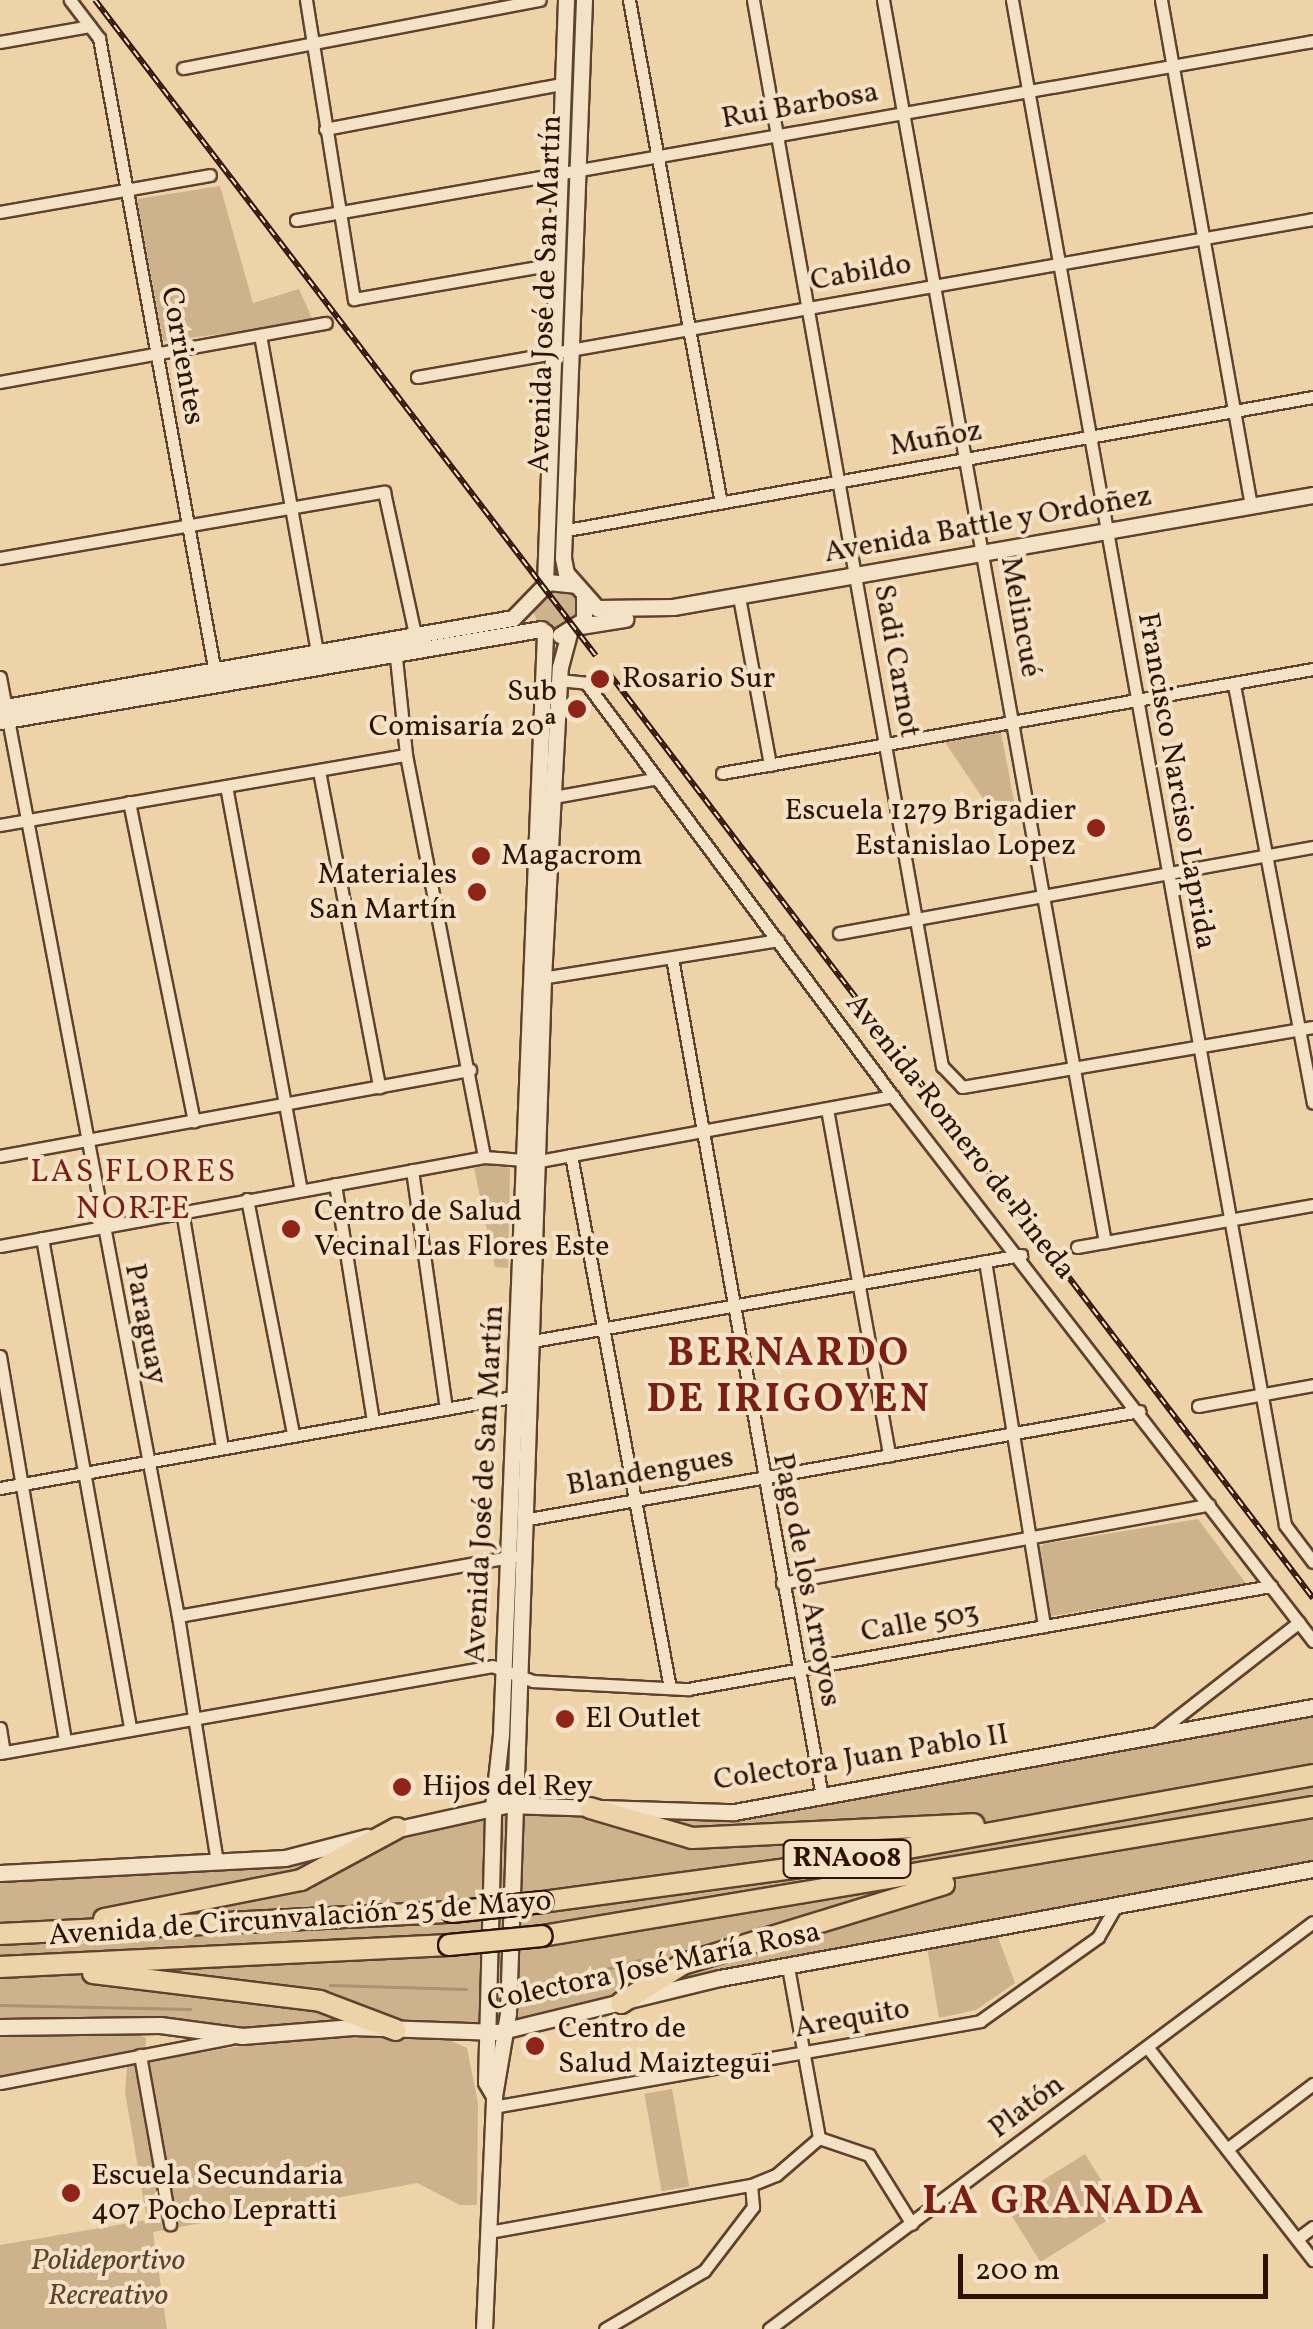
<!DOCTYPE html>
<meta charset="utf-8">
<style>
body{margin:0}
#map{position:relative;width:1313px;height:2329px;overflow:hidden;background:#eed3a8;font-family:Vollkorn,serif}
div>[style]{position:absolute}
.green>*{inset:0;background:#ceb28c;transform-origin:0 0}
.stream>*{height:2.5px;margin:-1.25px;padding:0 1.25px;transform-origin:1.25px;border-radius:1.25px;background:#ad9170}
.roads{filter:drop-shadow(2px 0 #5f422d) drop-shadow(-2px 0 #5f422d) drop-shadow(0 2px #5f422d) drop-shadow(0 -2px #5f422d)}
.minor>*{height:11px;margin:-5.5px;padding:0 5.5px;transform-origin:5.5px;border-radius:5.5px;background:#f4e2c6}
.secondary>*{height:15px;margin:-7.5px;padding:0 7.5px;transform-origin:7.5px;border-radius:7.5px;background:#f4e2c6}
.motorway>*{height:20px;margin:-10px;padding:0 10px;transform-origin:10px;border-radius:10px;background:#eed3a8}
.rail>*{height:6px;margin-top:-3px;transform-origin:0;background:repeating-linear-gradient(90deg,#f4e2c6 0 8px,#2f1204 0 16px);box-sizing:border-box;border-block:2px solid #2f1204}
.bridges{filter:drop-shadow(2px 0 #2f1204) drop-shadow(-2px 0 #2f1204) drop-shadow(0 2px #2f1204) drop-shadow(0 -2px #2f1204)}
.motorway-bridge>*{height:20px;margin:-10px;padding:0 10px;transform-origin:10px;border-radius:10px;background:#eed3a8}
.dots>*{width:28px;height:28px;translate:-50% -50%;box-sizing:border-box;border:5px solid #f4e2c6;border-radius:50%}
span{translate:-50% -50%;white-space:nowrap;text-align:center;line-height:1.15;-webkit-text-stroke:8px #f4e2c6;paint-order:stroke}
.shield-label span{padding:2px 8px;background:#f4e2c6;border:2px solid;border-radius:8px;-webkit-text-stroke-width:0}
.shield-label{font-size:28px;color:#2f1204;font-weight:700}
.street-label{font-size:30px;color:#2f1204}
.poi-label{font-size:30px;color:#2f1204}
.left{translate:0 -50%;text-align:left}
.right{translate:-100% -50%;text-align:right}
.park-label{font-size:30px;color:#5f422d;font-style:italic}
.neighbourhood-label{font-size:32px;color:#7a1f14;letter-spacing:2.5px}
.district-label{font-size:40px;color:#7a1f14;font-weight:700;letter-spacing:2.5px}
.scale{position:absolute;left:958px;top:2254px;width:310px;height:45px;box-sizing:border-box;border:5px solid #2f1204;border-top:0;padding-left:12px;font-size:30px;line-height:35px;white-space:nowrap;color:#2f1204;-webkit-text-stroke:8px #f4e2c6;paint-order:stroke}
</style>
<div id="map">
<div class="green">
<div style="clip-path:polygon(220px 186px,253px 303px,299px 289px,314px 323px,163px 341px,137px 199px)"></div>
<div style="clip-path:polygon(575px 585px,587px 612px,557px 636px,541px 629px,532px 610px,536px 592px)"></div>
<div style="clip-path:polygon(1001px 732px,1018px 822px,1001px 825px,944px 741px)"></div>
<div style="clip-path:polygon(492px 1164px,510px 1168px,508px 1268px,495px 1267px,474px 1168px)"></div>
<div style="clip-path:polygon(1198px 1519px,1247px 1585px,1051px 1616px,1039px 1548px,1044px 1544px)"></div>
<div style="clip-path:polygon(1313px 1707px,1313px 1869px,498px 2032px,242px 2036px,160px 2025px,0 2027px,0 1873px,285px 1858px,493px 1807px,734px 1812px)"></div>
<div style="clip-path:polygon(997px 1934px,1015px 1983px,976px 2010px,939px 2018px,927px 1947px)"></div>
<div style="clip-path:polygon(325px 2032px,449px 2040px,467px 2048px,478px 2103px,477px 2205px,460px 2205px,417px 2183px,153px 2232px,167px 2329px,0 2329px,0 2245px,147px 2220px,125px 2092px,127px 2065px)"></div>
<div style="clip-path:polygon(137px 2034px,146px 2038px,145px 2051px,0 2079px,0 2035px)"></div>
<div style="left:672px;top:2089px;width:99px;height:28px;rotate:80deg"></div>
<div style="left:1085px;top:2154px;width:68px;height:95px;rotate:58deg"></div>
</div>
<div class="stream">
<div style="left:330px;top:1985px;width:136px;rotate:1.7deg"></div>
<div style="left:522px;top:1992px;width:121px;rotate:-15.3deg"></div>
<div style="left:0;top:2005px;width:190px;rotate:1.2deg"></div>
</div>
<div class="roads">
<div class="minor">
<div style="left:70px;top:0;width:48px;rotate:52.7deg"></div>
<div style="left:99px;top:38px;width:651px;rotate:79.64deg"></div>
<div style="left:306px;top:0;width:303px;rotate:80.9deg"></div>
<div style="left:354px;top:299px;width:203px;rotate:-9.9deg"></div>
<div style="left:629px;top:0;width:511px;rotate:79.64deg"></div>
<div style="left:753px;top:0;width:1083px;rotate:79.95deg"></div>
<div style="left:942px;top:1066px;width:29px;rotate:46deg"></div>
<div style="left:962px;top:1087px;width:356px;rotate:-9.7deg"></div>
<div style="left:883px;top:0;width:1262px;rotate:79.87deg"></div>
<div style="left:1012px;top:0;width:1549px;rotate:79.85deg"></div>
<div style="left:1285px;top:1525px;width:46px;rotate:52.9deg"></div>
<div style="left:1161px;top:0;width:514px;rotate:79.91deg"></div>
<div style="left:0;top:42px;width:91px;rotate:-10.1deg"></div>
<div style="left:183px;top:68px;width:363px;rotate:-10.8deg"></div>
<div style="left:325px;top:129px;width:241px;rotate:-10.8deg"></div>
<div style="left:0;top:212px;width:213px;rotate:-10deg"></div>
<div style="left:296px;top:220px;width:1033px;rotate:-9.98deg"></div>
<div style="left:260px;top:335px;width:322px;rotate:79.8deg"></div>
<div style="left:417px;top:377px;width:910px;rotate:-10deg"></div>
<div style="left:0;top:382px;width:331px;rotate:-10.3deg"></div>
<div style="left:567px;top:530px;width:758px;rotate:-10.11deg"></div>
<div style="left:0;top:558px;width:390px;rotate:-9.8deg"></div>
<div style="left:384px;top:492px;width:150px;rotate:77.7deg"></div>
<div style="left:739px;top:597px;width:171px;rotate:79.5deg"></div>
<div style="left:395px;top:648px;width:108px;rotate:84.1deg"></div>
<div style="left:406px;top:755px;width:409px;rotate:79deg"></div>
<div style="left:0;top:677px;width:956px;rotate:79.27deg"></div>
<div style="left:178px;top:1616px;width:250px;rotate:81deg"></div>
<div style="left:559px;top:680px;width:27px;rotate:6deg"></div>
<div style="left:586px;top:683px;width:522px;rotate:53.42deg"></div>
<div style="left:897px;top:1102px;width:681px;rotate:52.34deg"></div>
<div style="left:1234px;top:685px;width:425px;rotate:79.3deg"></div>
<div style="left:319px;top:771px;width:322px;rotate:79.2deg"></div>
<div style="left:722px;top:773px;width:600px;rotate:-9.98deg"></div>
<div style="left:226px;top:786px;width:411px;rotate:79.5deg"></div>
<div style="left:548px;top:798px;width:108px;rotate:-10.2deg"></div>
<div style="left:129px;top:802px;width:326px;rotate:78.5deg"></div>
<div style="left:0;top:825px;width:412px;rotate:-9.8deg"></div>
<div style="left:839px;top:933px;width:482px;rotate:-10.3deg"></div>
<div style="left:672px;top:958px;width:852px;rotate:79.86deg"></div>
<div style="left:535px;top:979px;width:246px;rotate:-9.1deg"></div>
<div style="left:827px;top:1109px;width:352px;rotate:79.8deg"></div>
<div style="left:571px;top:1155px;width:542px;rotate:79.48deg"></div>
<div style="left:0;top:1156px;width:478px;rotate:-10.4deg"></div>
<div style="left:412px;top:1170px;width:240px;rotate:81.9deg"></div>
<div style="left:335px;top:1184px;width:240px;rotate:80.9deg"></div>
<div style="left:247px;top:1199px;width:239px;rotate:78.9deg"></div>
<div style="left:182px;top:1211px;width:239px;rotate:80.4deg"></div>
<div style="left:42px;top:1238px;width:498px;rotate:79.8deg"></div>
<div style="left:0;top:1246px;width:492px;rotate:-10.4deg"></div>
<div style="left:484px;top:1157px;width:55px;rotate:4.2deg"></div>
<div style="left:539px;top:1161px;width:360px;rotate:-10.4deg"></div>
<div style="left:1077px;top:1247px;width:240px;rotate:-10.1deg"></div>
<div style="left:985px;top:1261px;width:370px;rotate:80.8deg"></div>
<div style="left:527px;top:1342px;width:502px;rotate:-9.99deg"></div>
<div style="left:0;top:1356px;width:390px;rotate:80.4deg"></div>
<div style="left:1198px;top:1406px;width:117px;rotate:-10.3deg"></div>
<div style="left:0;top:1488px;width:526px;rotate:-10.07deg"></div>
<div style="left:523px;top:1520px;width:626px;rotate:-10.03deg"></div>
<div style="left:782px;top:1583px;width:434px;rotate:-10.4deg"></div>
<div style="left:178px;top:1616px;width:341px;rotate:-10.1deg"></div>
<div style="left:0;top:1728px;width:24px;rotate:81deg"></div>
<div style="left:1157px;top:1733px;width:180px;rotate:-38deg"></div>
<div style="left:0;top:1753px;width:500px;rotate:-10deg"></div>
<div style="left:492px;top:1666px;width:44px;rotate:20.1deg"></div>
<div style="left:533px;top:1681px;width:155px;rotate:3deg"></div>
<div style="left:688px;top:1689px;width:592px;rotate:-10.02deg"></div>
<div style="left:788px;top:1967px;width:174px;rotate:79.7deg"></div>
<div style="left:1148px;top:2048px;width:269px;rotate:52.1deg"></div>
<div style="left:140px;top:2055px;width:172px;rotate:79.9deg"></div>
<div style="left:0;top:2083px;width:235px;rotate:-11deg"></div>
<div style="left:493px;top:2107px;width:495px;rotate:-10deg"></div>
<div style="left:980px;top:2021px;width:145px;rotate:-35.4deg"></div>
<div style="left:1098px;top:1937px;width:39px;rotate:-60deg"></div>
<div style="left:819px;top:2138px;width:53px;rotate:18.8deg"></div>
<div style="left:869px;top:2155px;width:81px;rotate:58.1deg"></div>
<div style="left:1227px;top:2149px;width:108px;rotate:-37.1deg"></div>
<div style="left:489px;top:2232px;width:266px;rotate:-10.2deg"></div>
<div style="left:751px;top:2185px;width:27px;rotate:-22deg"></div>
<div style="left:776px;top:2175px;width:57px;rotate:-40.7deg"></div>
<div style="left:1297px;top:2239px;width:20px;rotate:-37deg"></div>
<div style="left:605px;top:2329px;width:115px;rotate:-30.4deg"></div>
<div style="left:704px;top:2271px;width:81px;rotate:-52.6deg"></div>
<div style="left:753px;top:2207px;width:22px;rotate:-95deg"></div>
<div style="left:769px;top:2329px;width:679px;rotate:-36.8deg"></div>
</div>
<div class="secondary">
<div style="left:584px;top:0;width:558px;rotate:92.16deg"></div>
<div style="left:563px;top:558px;width:15px;rotate:79deg"></div>
<div style="left:566px;top:573px;width:47px;rotate:48.5deg"></div>
<div style="left:597px;top:608px;width:76px;rotate:-0.8deg"></div>
<div style="left:673px;top:607px;width:650px;rotate:-9.93deg"></div>
<div style="left:545px;top:584px;width:584px;rotate:-87.94deg"></div>
<div style="left:580px;top:626px;width:46px;rotate:-8.8deg"></div>
<div style="left:560px;top:635px;width:28px;rotate:-32deg"></div>
<div style="left:584px;top:620px;width:25px;rotate:-90deg"></div>
<div style="left:0;top:708px;width:521px;rotate:-9.95deg"></div>
<div style="left:513px;top:618px;width:50px;rotate:-45.8deg"></div>
<div style="left:548px;top:582px;width:27px;rotate:6deg"></div>
<div style="left:0;top:721px;width:549px;rotate:-9.65deg"></div>
<div style="left:389px;top:1831px;width:120px;rotate:-12.5deg"></div>
<div style="left:506px;top:1805px;width:228px;rotate:1.8deg"></div>
<div style="left:734px;top:1812px;width:588px;rotate:-10.28deg"></div>
<div style="left:0;top:1873px;width:285px;rotate:-3deg"></div>
<div style="left:285px;top:1858px;width:85px;rotate:-14.4deg"></div>
<div style="left:0;top:2027px;width:160px;rotate:-0.7deg"></div>
<div style="left:160px;top:2025px;width:83px;rotate:7.6deg"></div>
<div style="left:242px;top:2036px;width:111px;rotate:-4.6deg"></div>
<div style="left:353px;top:2027px;width:145px;rotate:2deg"></div>
<div style="left:498px;top:2032px;width:228px;rotate:-13.7deg"></div>
<div style="left:720px;top:1978px;width:603px;rotate:-10.42deg"></div>
<div style="left:494px;top:2096px;width:16px;rotate:-120deg"></div>
<div style="left:486px;top:2082px;width:275px;rotate:-88.5deg"></div>
<div style="left:493px;top:1807px;width:73px;rotate:-83.7deg"></div>
<div style="left:501px;top:1734px;width:1103px;rotate:-87.71deg"></div>
<div style="left:484px;top:2329px;width:233px;rotate:-87.5deg"></div>
<div style="left:494px;top:2096px;width:84px;rotate:-80.4deg"></div>
<div style="left:508px;top:2013px;width:1036px;rotate:-88.06deg"></div>
<div style="left:543px;top:978px;width:311px;rotate:-86.9deg"></div>
<div style="left:560px;top:667px;width:34px;rotate:-75deg"></div>
</div>
<div class="motorway">
<div style="left:590px;top:1808px;width:106px;rotate:16.4deg"></div>
<div style="left:692px;top:1838px;width:282px;rotate:-2.8deg"></div>
<div style="left:542px;top:1902px;width:275px;rotate:-7.7deg"></div>
<div style="left:814px;top:1865px;width:507px;rotate:-10.22deg"></div>
<div style="left:104px;top:1919px;width:201px;rotate:-11.2deg"></div>
<div style="left:301px;top:1880px;width:109px;rotate:-28.4deg"></div>
<div style="left:0;top:1934px;width:453px;rotate:-2.8deg"></div>
<div style="left:542px;top:1936px;width:782px;rotate:-9.5deg"></div>
<div style="left:0;top:1967px;width:450px;rotate:-2.8deg"></div>
<div style="left:93px;top:1973px;width:229px;rotate:7deg"></div>
<div style="left:320px;top:2001px;width:81px;rotate:20.9deg"></div>
<div style="left:621px;top:2003px;width:73px;rotate:-32.2deg"></div>
<div style="left:683px;top:1964px;width:273px;rotate:-17deg"></div>
</div>
</div>
<div class="rail">
<div style="left:95px;top:0;width:825px;rotate:52.63deg"></div>
<div style="left:608px;top:672px;width:1164px;rotate:52.72deg"></div>
</div>
<div class="bridges">
<div class="motorway-bridge">
<div style="left:452px;top:1912px;width:91px;rotate:-6.3deg"></div>
<div style="left:449px;top:1945px;width:93px;rotate:-5.5deg"></div>
</div>
</div>
<div class="dots">
<div style="left:600px;top:679px;background:#8f2418"></div>
<div style="left:577px;top:709px;background:#8f2418"></div>
<div style="left:1096px;top:828px;background:#8f2418"></div>
<div style="left:481px;top:856px;background:#8f2418"></div>
<div style="left:477px;top:892px;background:#8f2418"></div>
<div style="left:291px;top:1229px;background:#8f2418"></div>
<div style="left:565px;top:1719px;background:#8f2418"></div>
<div style="left:402px;top:1787px;background:#8f2418"></div>
<div style="left:535px;top:2046px;background:#8f2418"></div>
<div style="left:71px;top:2193px;background:#8f2418"></div>
</div>
<div class="shield-label">
<span style="left:847px;top:1859px">RNA008</span>
</div>
<div class="street-label">
<span style="left:800px;top:106px;rotate:-10deg">Rui Barbosa</span>
<span style="left:861px;top:273px;rotate:-10deg">Cabildo</span>
<span style="left:546px;top:294px;rotate:-88deg">Avenida José de San Martín</span>
<span style="left:182px;top:356px;rotate:80deg">Corrientes</span>
<span style="left:936px;top:439px;rotate:-10deg">Muñoz</span>
<span style="left:988px;top:525px;rotate:-10deg">Avenida Battle y Ordoñez</span>
<span style="left:1020px;top:617px;rotate:80deg">Melincué</span>
<span style="left:896px;top:661px;rotate:80deg">Sadi Carnot</span>
<span style="left:1176px;top:781px;rotate:80deg">Francisco Narciso Laprida</span>
<span style="left:960px;top:1137px;rotate:52deg">Avenida Romero de Pineda</span>
<span style="left:145px;top:1324px;rotate:79deg">Paraguay</span>
<span style="left:650px;top:1472px;rotate:-10deg">Blandengues</span>
<span style="left:485px;top:1484px;rotate:-87deg">Avenida José de San Martín</span>
<span style="left:806px;top:1580px;rotate:79deg">Pago de los Arroyos</span>
<span style="left:920px;top:1623px;rotate:-10deg">Calle 503</span>
<span style="left:861px;top:1758px;rotate:-9deg">Colectora Juan Pablo II</span>
<span style="left:300px;top:1919px;rotate:-4deg">Avenida de Circunvalación 25 de Mayo</span>
<span style="left:654px;top:1967px;rotate:-12deg">Colectora José María Rosa</span>
<span style="left:852px;top:2019px;rotate:-10deg">Arequito</span>
<span style="left:1027px;top:2107px;rotate:-37deg">Platón</span>
</div>
<div class="poi-label">
<span class="left" style="left:622px;top:679px">Rosario Sur</span>
<span class="right" style="left:557px;top:709px">Sub<br>Comisaría 20ª</span>
<span class="right" style="left:1076px;top:828px">Escuela 1279 Brigadier<br>Estanislao Lopez</span>
<span class="left" style="left:501px;top:856px">Magacrom</span>
<span class="right" style="left:457px;top:892px">Materiales<br>San Martín</span>
<span class="left" style="left:314px;top:1229px">Centro de Salud<br>Vecinal Las Flores Este</span>
<span class="left" style="left:585px;top:1719px">El Outlet</span>
<span class="left" style="left:422px;top:1787px">Hijos del Rey</span>
<span class="left" style="left:558px;top:2046px">Centro de<br>Salud Maiztegui</span>
<span class="left" style="left:91px;top:2193px">Escuela Secundaria<br>407 Pocho Lepratti</span>
</div>
<div class="park-label">
<span style="left:108px;top:2278px">Polideportivo<br>Recreativo</span>
</div>
<div class="neighbourhood-label">
<span style="left:134px;top:1192px">LAS FLORES<br>NORTE</span>
</div>
<div class="district-label">
<span style="left:789px;top:1378px">BERNARDO<br>DE IRIGOYEN</span>
<span style="left:1064px;top:2203px">LA GRANADA</span>
</div>
<div class="scale">200 m</div>
</div>
